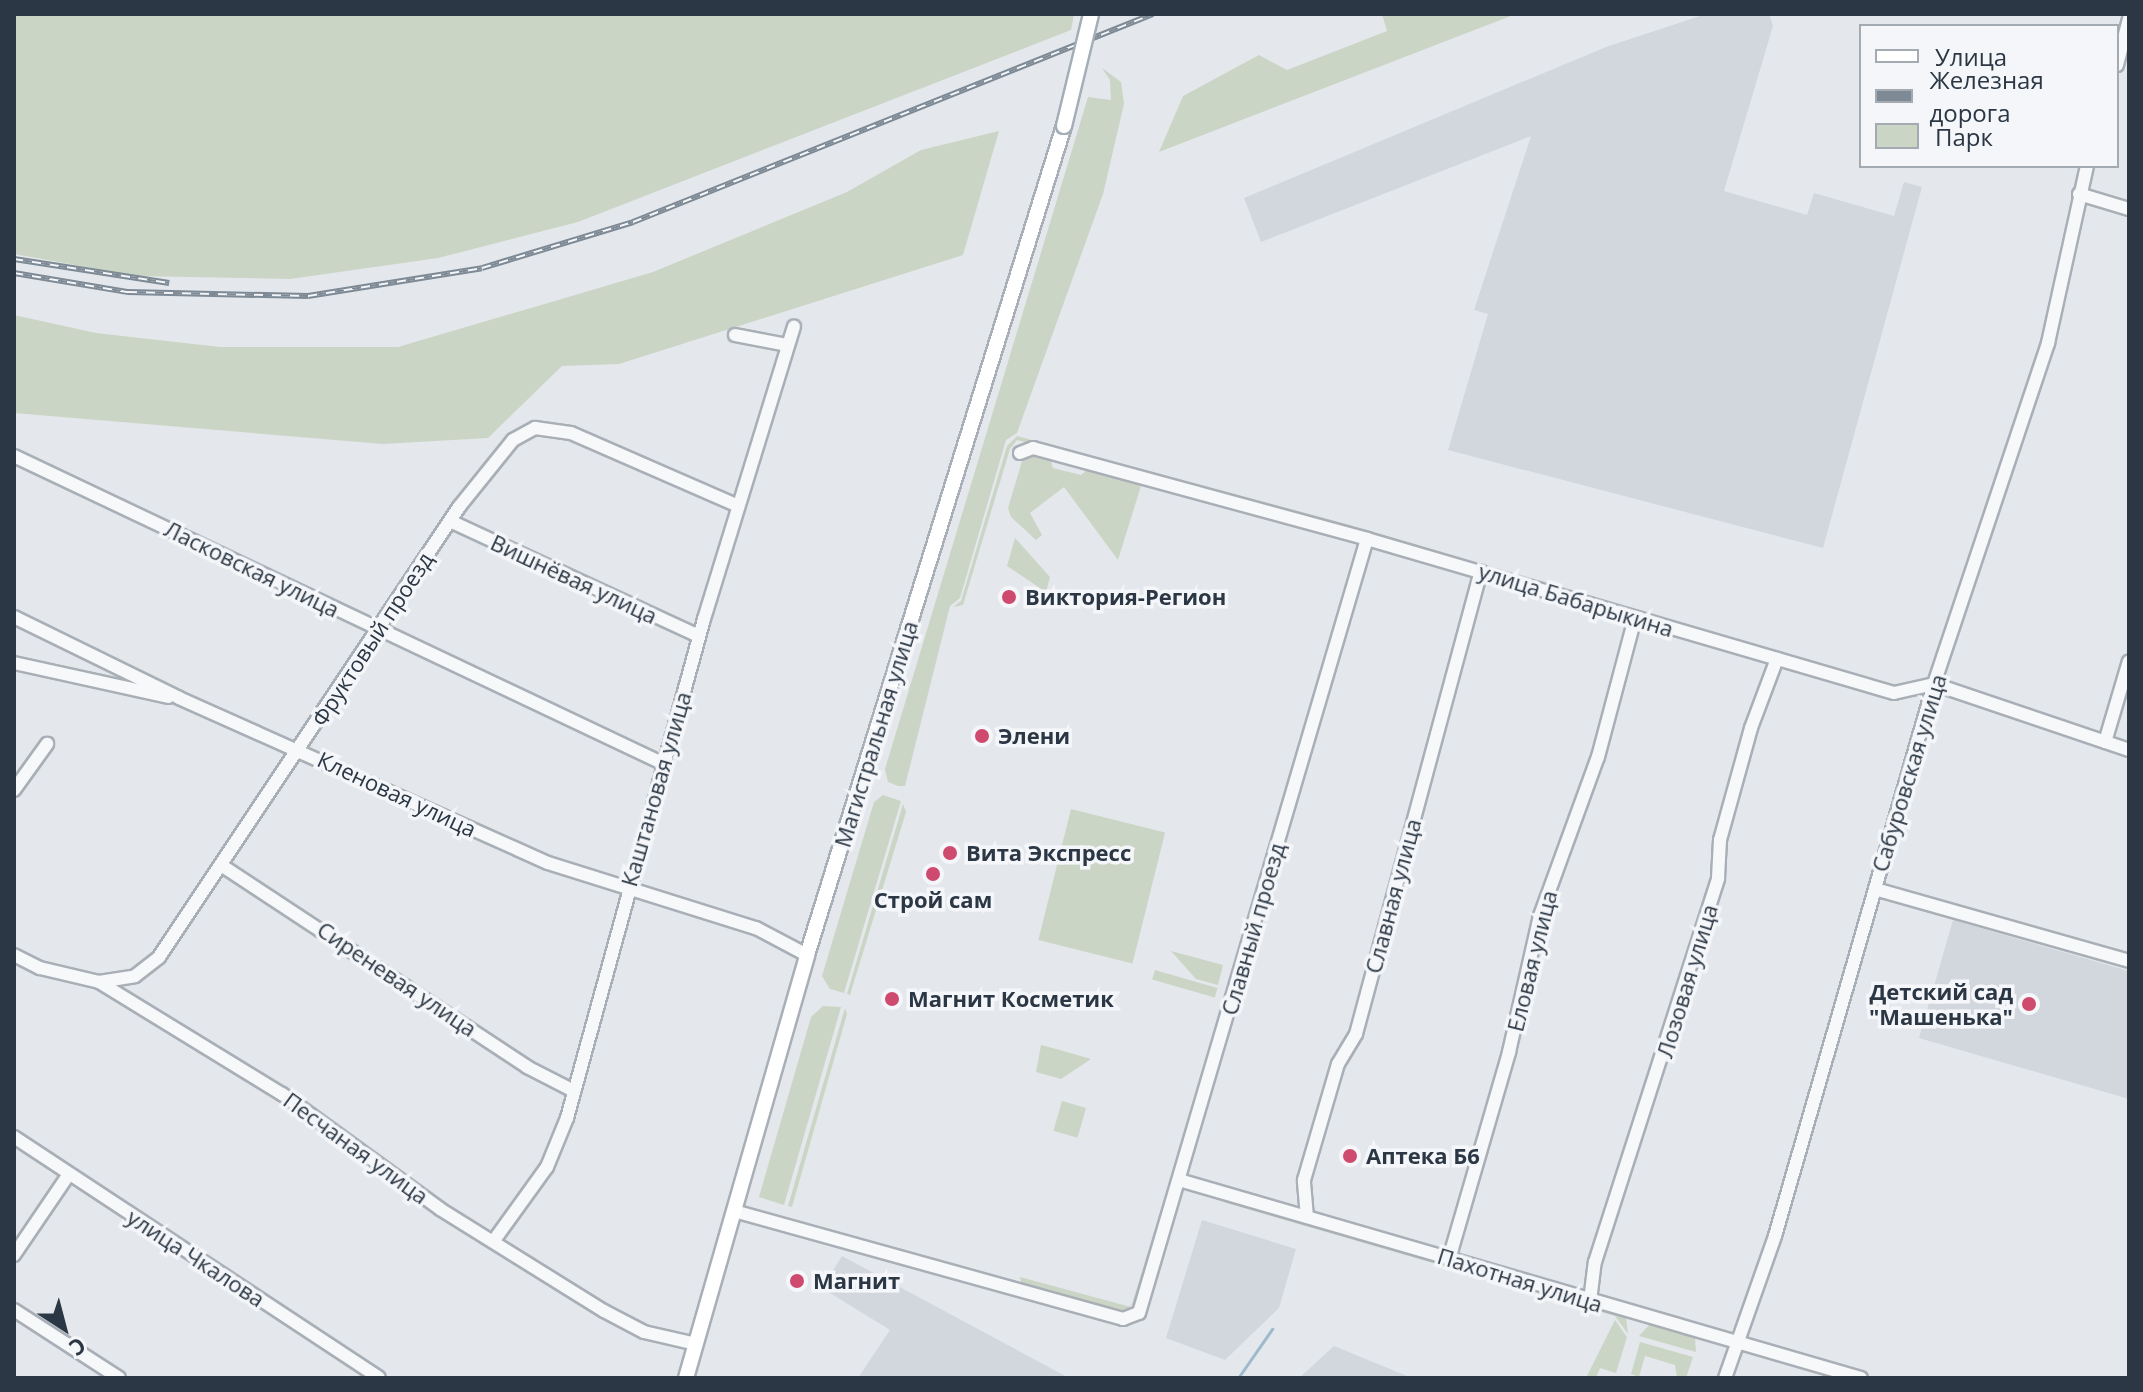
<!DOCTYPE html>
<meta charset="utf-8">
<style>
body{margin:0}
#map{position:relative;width:2143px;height:1392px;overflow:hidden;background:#e4e8ec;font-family:"Open Sans",sans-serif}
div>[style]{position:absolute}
.built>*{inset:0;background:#d2d7dd}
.green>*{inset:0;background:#cbd5c5;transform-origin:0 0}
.stream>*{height:3px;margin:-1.5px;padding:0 1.5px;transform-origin:1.5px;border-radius:1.5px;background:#9fbacb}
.roads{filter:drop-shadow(2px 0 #a9afb6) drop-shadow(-2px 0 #a9afb6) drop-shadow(0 2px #a9afb6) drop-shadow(0 -2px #a9afb6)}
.minor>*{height:12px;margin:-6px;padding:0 6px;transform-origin:6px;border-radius:6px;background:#f7f8fa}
.major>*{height:14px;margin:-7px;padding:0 7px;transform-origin:7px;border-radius:7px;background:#fff}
.rail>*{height:6px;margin-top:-3px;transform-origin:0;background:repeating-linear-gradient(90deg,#f4f6f9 0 9px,#7d8995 0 18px);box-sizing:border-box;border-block:2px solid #7d8995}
.bridges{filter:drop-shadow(2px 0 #a3aeb7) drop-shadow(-2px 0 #a3aeb7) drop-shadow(0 2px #a3aeb7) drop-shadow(0 -2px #a3aeb7)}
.major-bridge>*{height:14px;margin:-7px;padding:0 7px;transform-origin:7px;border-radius:7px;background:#fff}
.dots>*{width:22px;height:22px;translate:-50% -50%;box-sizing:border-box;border:4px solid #f4f6f9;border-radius:50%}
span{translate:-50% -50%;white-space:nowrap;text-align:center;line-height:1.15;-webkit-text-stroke:7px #f4f6f9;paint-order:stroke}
.street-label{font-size:22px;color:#2b3744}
.poi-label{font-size:22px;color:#2b3744;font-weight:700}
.left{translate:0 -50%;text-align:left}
.right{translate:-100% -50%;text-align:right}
.frame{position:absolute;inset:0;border:16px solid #2b3744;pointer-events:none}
.legend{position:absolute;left:1859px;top:24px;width:260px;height:144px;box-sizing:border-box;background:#f4f6f9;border:2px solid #a4aab1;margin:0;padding:10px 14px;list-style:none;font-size:24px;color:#2b3744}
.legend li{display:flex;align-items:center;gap:16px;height:40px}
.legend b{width:40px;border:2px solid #a4aab1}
.north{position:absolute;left:24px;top:1288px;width:80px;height:80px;-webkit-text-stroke:6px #f4f6f9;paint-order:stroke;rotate:144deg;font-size:22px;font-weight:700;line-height:32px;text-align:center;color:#2b3744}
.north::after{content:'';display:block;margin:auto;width:28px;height:36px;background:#2b3744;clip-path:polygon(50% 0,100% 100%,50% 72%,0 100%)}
</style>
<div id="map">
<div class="built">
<div style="clip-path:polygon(1706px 14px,1769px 14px,1773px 26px,1724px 191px,1807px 215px,1814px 193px,1894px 216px,1904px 182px,1922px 187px,1823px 548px,1448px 450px,1488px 314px,1474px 310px,1531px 136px,1261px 242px,1244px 198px,1606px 47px)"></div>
<div style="clip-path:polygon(1953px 920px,2129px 971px,2129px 1099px,1919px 1038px)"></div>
<div style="clip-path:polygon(1202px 1220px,1296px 1249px,1279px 1308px,1225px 1360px,1166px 1338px)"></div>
<div style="clip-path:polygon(842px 1256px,1069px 1378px,858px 1378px,890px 1330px,822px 1288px)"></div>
<div style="clip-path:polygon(1334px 1346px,1412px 1378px,1299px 1378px)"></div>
</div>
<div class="green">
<div style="clip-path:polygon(14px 14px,1074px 14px,1071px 30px,578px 222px,438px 258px,290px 279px,136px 276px,14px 254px)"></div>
<div style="clip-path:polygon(1382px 14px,1516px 14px,1159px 152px,1183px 96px,1259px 55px,1287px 70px,1387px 31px)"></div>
<div style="clip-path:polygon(1102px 68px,1121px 82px,1124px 104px,1103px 194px,1017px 433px,1006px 440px,960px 598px,950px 606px,905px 786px,898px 786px,888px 782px,885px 769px,1088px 97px,1111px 100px,1110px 80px)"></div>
<div style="clip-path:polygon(999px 131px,963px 255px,619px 364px,562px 366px,488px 438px,383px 444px,14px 413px,14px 315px,96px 333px,220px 347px,398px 347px,653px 272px,847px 192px,921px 150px)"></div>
<div style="clip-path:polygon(1017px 436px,1343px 523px,1466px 559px,1017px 440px,1010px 449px,963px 605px,953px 607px,961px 601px,1007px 446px)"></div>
<div style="clip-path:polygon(1035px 454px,1050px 458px,1053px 468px,1081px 475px,1088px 469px,1141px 486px,1118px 560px,1064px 487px,1030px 513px,1042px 535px,1036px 540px,1011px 517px,1008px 508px,1022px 461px)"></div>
<div style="clip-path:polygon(1015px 538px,1050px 577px,1046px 592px,1007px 566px)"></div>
<div style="clip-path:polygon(883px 795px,901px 801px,844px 993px,830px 989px,822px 976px,874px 802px)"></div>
<div style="clip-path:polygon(903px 804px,906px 812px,850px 995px,847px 994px)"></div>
<div style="left:1071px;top:809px;width:97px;height:135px;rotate:14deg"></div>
<div style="clip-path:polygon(1171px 951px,1223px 965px,1218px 985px,1196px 979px)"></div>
<div style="left:1155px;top:970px;width:65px;height:10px;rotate:16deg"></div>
<div style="clip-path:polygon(823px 1006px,841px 1007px,784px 1205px,759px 1197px,811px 1017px)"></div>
<div style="clip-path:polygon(845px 1008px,847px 1014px,792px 1207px,788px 1206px)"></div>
<div style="clip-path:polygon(1041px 1045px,1060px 1050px,1091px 1059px,1061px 1079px,1036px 1072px)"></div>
<div style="left:1062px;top:1101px;width:25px;height:31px;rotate:16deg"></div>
<div style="clip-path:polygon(1229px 1201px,1626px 1317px,1628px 1334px,1615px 1316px,1223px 1202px)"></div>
<div style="clip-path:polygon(1160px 1213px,1135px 1308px,1129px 1315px,1022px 1285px,1020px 1277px,1131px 1307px)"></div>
<div style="clip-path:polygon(1615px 1320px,1627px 1337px,1616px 1373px,1600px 1368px,1596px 1378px,1586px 1378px)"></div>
<div style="clip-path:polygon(1650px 1324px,1695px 1337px,1696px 1352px,1639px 1336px)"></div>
<div style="clip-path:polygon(1640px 1342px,1693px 1357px,1686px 1378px,1677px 1378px,1675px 1365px,1645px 1356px,1639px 1377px,1631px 1374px)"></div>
</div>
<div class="stream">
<div style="left:1238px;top:1378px;width:60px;rotate:-55.2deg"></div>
</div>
<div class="roads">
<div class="minor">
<div style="left:2117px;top:65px;width:48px;rotate:-75.4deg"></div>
<div style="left:2079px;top:194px;width:52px;rotate:16.7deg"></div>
<div style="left:735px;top:335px;width:53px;rotate:10.9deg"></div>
<div style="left:1020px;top:453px;width:14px;rotate:-21deg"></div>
<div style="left:1033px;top:448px;width:346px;rotate:15.2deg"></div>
<div style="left:1367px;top:539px;width:549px;rotate:16.29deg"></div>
<div style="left:1894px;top:693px;width:41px;rotate:-12.7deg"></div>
<div style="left:1934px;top:684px;width:206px;rotate:18.7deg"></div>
<div style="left:14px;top:456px;width:719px;rotate:25.35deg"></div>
<div style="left:450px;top:521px;width:274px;rotate:24.8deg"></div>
<div style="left:14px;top:617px;width:184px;rotate:26.1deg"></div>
<div style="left:179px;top:698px;width:404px;rotate:24.1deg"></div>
<div style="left:548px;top:863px;width:218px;rotate:17.4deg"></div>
<div style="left:756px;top:928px;width:58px;rotate:27.9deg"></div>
<div style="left:14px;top:663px;width:158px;rotate:12.4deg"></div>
<div style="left:2105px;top:742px;width:84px;rotate:-73.5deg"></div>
<div style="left:14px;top:790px;width:57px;rotate:-54.3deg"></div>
<div style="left:221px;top:865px;width:367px;rotate:33.4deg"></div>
<div style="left:527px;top:1067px;width:53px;rotate:27.1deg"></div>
<div style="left:1875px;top:889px;width:264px;rotate:15.8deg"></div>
<div style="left:14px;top:955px;width:29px;rotate:27deg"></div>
<div style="left:40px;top:968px;width:61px;rotate:13.3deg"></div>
<div style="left:99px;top:982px;width:215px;rotate:31.5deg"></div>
<div style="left:282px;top:1094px;width:195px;rotate:36deg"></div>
<div style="left:440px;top:1209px;width:193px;rotate:31.9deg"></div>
<div style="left:604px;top:1311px;width:45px;rotate:27.7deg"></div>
<div style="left:644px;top:1332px;width:53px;rotate:13deg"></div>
<div style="left:99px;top:982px;width:36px;rotate:-9deg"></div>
<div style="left:135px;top:976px;width:31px;rotate:-38deg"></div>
<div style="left:159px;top:957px;width:541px;rotate:-56.31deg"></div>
<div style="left:459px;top:507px;width:86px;rotate:-51.1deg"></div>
<div style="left:513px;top:440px;width:25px;rotate:-29deg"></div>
<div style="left:535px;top:428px;width:36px;rotate:8deg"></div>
<div style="left:571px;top:433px;width:182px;rotate:23.6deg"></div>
<div style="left:14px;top:1137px;width:437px;rotate:33.4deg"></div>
<div style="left:1179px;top:1180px;width:710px;rotate:16.19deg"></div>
<div style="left:734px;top:1211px;width:404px;rotate:15.5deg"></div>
<div style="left:1123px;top:1319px;width:17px;rotate:-21deg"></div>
<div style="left:1139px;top:1313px;width:807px;rotate:-73.59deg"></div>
<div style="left:1307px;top:1217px;width:37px;rotate:-95deg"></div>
<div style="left:1304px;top:1180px;width:121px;rotate:-73.7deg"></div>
<div style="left:1338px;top:1064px;width:35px;rotate:-59deg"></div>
<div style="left:1356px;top:1034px;width:479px;rotate:-74.9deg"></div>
<div style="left:495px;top:1239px;width:89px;rotate:-54.2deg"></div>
<div style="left:547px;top:1167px;width:53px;rotate:-67.8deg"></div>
<div style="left:567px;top:1118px;width:517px;rotate:-74.65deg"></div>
<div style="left:704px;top:619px;width:306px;rotate:-72.9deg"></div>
<div style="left:14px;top:1255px;width:98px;rotate:-55.8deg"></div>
<div style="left:1449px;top:1259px;width:216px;rotate:-73.8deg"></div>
<div style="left:1509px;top:1052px;width:139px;rotate:-77.2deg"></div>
<div style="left:1540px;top:916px;width:169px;rotate:-70deg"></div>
<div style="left:1598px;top:757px;width:144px;rotate:-75.1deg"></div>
<div style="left:1590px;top:1301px;width:39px;rotate:-83deg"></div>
<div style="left:1595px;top:1262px;width:403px;rotate:-72.2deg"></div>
<div style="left:1718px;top:878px;width:38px;rotate:-87deg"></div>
<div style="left:1720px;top:840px;width:116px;rotate:-74.5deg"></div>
<div style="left:1751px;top:728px;width:74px;rotate:-69.4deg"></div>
<div style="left:14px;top:1310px;width:125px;rotate:32.9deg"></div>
<div style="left:1725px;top:1378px;width:151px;rotate:-70.6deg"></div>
<div style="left:1775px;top:1236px;width:574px;rotate:-73.93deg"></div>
<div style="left:1934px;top:684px;width:360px;rotate:-71.5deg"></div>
<div style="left:2048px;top:343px;width:181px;rotate:-77.6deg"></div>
</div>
<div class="major">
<div style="left:686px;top:1378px;width:440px;rotate:-74deg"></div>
<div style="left:807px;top:955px;width:868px;rotate:-72.78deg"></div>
</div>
</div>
<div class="rail">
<div style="left:14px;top:259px;width:157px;rotate:8.8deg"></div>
<div style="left:14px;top:273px;width:116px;rotate:9.5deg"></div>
<div style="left:128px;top:292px;width:180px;rotate:1.3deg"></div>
<div style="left:308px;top:296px;width:176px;rotate:-9.1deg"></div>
<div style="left:482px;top:268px;width:158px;rotate:-16.9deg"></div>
<div style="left:633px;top:222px;width:560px;rotate:-21.8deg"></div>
</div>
<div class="bridges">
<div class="major-bridge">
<div style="left:1064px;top:126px;width:115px;rotate:-76.4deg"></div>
</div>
</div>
<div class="dots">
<div style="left:1009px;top:597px;background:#cf4a6f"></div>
<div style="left:982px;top:736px;background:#cf4a6f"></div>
<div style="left:950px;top:853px;background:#cf4a6f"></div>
<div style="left:933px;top:874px;background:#cf4a6f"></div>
<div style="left:892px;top:999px;background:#cf4a6f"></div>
<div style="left:2029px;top:1004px;background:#cf4a6f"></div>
<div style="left:1350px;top:1156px;background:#cf4a6f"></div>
<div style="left:797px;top:1281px;background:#cf4a6f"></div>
</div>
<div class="street-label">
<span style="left:252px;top:569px;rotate:26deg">Ласковская улица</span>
<span style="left:574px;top:579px;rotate:25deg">Вишнёвая улица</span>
<span style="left:1576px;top:600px;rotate:17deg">улица Бабарыкина</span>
<span style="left:372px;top:639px;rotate:-57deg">Фруктовый проезд</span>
<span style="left:876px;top:734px;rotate:-73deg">Магистральная улица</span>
<span style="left:1909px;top:773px;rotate:-73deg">Сабуровская улица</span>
<span style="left:656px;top:789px;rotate:-74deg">Каштановая улица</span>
<span style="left:397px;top:794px;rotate:25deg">Кленовая улица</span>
<span style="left:1393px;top:896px;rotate:-75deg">Славная улица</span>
<span style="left:1253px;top:929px;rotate:-74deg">Славный проезд</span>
<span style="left:1532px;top:961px;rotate:-76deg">Еловая улица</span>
<span style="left:397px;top:979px;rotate:34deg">Сиреневая улица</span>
<span style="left:1687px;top:981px;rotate:-73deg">Лозовая улица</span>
<span style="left:356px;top:1148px;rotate:36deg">Песчаная улица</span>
<span style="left:196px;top:1258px;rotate:33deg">улица Чкалова</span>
<span style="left:1520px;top:1280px;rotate:17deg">Пахотная улица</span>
</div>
<div class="poi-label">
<span class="left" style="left:1025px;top:597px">Виктория-Регион</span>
<span class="left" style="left:998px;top:736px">Элени</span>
<span class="left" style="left:966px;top:853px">Вита Экспресс</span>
<span style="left:933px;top:900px">Строй сам</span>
<span class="right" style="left:2013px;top:1004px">Детский сад<br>"Машенька"</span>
<span class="left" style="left:908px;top:999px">Магнит Косметик</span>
<span class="left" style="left:1366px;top:1156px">Аптека Б6</span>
<span class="left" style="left:813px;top:1281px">Магнит</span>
</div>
<div class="frame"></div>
<ul class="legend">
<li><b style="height:10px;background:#fff"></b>Улица</li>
<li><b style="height:10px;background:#7d8995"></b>Железная дорога</li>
<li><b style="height:22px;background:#cbd5c5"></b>Парк</li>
</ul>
<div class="north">С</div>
</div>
